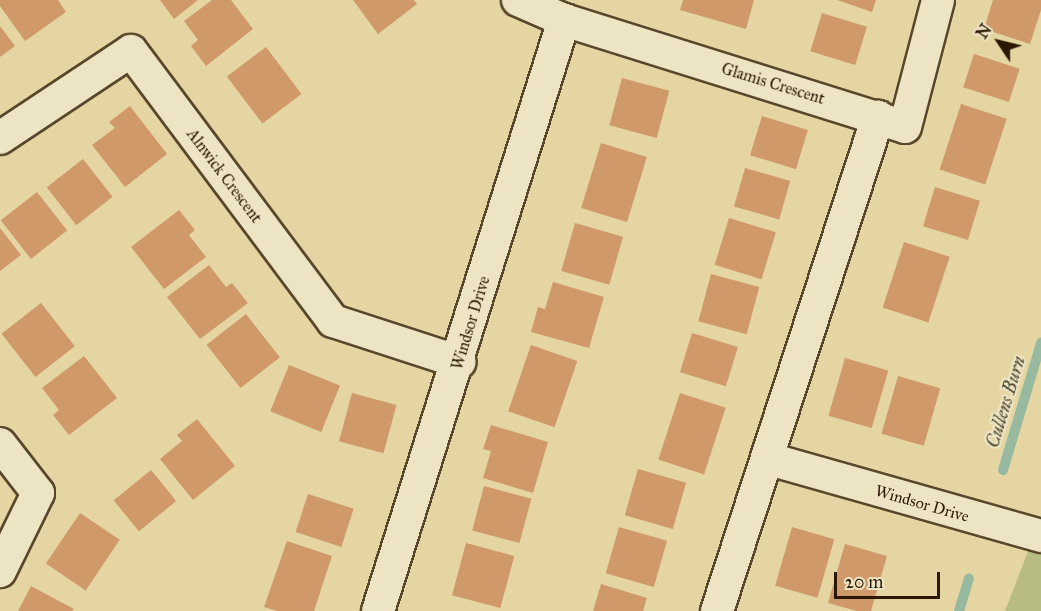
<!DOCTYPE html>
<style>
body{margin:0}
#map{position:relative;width:1041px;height:611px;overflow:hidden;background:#e4d5a2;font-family:"IM FELL Great Primer",serif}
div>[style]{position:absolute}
.green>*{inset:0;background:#b9bc82}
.stream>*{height:10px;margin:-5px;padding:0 5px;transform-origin:5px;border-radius:5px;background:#97b9a0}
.building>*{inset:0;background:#d0996a;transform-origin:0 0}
.roads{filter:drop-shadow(2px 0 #58472a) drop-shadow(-2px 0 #58472a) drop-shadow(0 2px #58472a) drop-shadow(0 -2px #58472a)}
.street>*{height:32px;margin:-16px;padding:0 16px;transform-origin:16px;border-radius:16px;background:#ede4c3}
span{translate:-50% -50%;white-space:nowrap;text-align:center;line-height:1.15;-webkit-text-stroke:4.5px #ede4c3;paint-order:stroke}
.street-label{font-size:16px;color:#2a1802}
.water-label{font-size:18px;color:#4b4831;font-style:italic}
.north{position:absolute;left:969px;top:12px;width:60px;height:60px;-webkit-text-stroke:4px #ede4c3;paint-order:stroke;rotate:305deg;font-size:16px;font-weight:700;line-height:24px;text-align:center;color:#2a1802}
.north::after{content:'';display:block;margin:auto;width:21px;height:27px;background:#2a1802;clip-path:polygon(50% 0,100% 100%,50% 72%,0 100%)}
.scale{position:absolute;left:834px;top:572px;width:106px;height:27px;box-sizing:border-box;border:3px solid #2a1802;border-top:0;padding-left:8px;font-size:18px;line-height:21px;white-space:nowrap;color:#2a1802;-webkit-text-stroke:4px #ede4c3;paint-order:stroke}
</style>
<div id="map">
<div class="green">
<div style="clip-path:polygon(1041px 518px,1041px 611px,1005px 611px)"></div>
</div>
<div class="stream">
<div style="left:1003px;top:470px;width:133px;rotate:-73.3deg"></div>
<div style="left:959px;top:611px;width:34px;rotate:-73deg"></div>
</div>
<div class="building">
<div style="clip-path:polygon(0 0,58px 0,66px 12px,25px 41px,0 6px)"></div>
<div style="clip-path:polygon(160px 0,198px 0,174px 19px)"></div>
<div style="clip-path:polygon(212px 0,231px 0,253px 29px,206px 66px,191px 46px,198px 40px,184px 21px)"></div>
<div style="clip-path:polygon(353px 0,414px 0,417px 4px,378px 34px)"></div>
<div style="clip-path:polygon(683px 0,754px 0,746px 29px,680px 10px)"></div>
<div style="clip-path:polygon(837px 0,876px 0,872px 12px)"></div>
<div style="clip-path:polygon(993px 0,1041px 0,1041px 10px,1030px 44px,984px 29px)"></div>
<div style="left:822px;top:13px;width:47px;height:40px;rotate:17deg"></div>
<div style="clip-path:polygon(0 26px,15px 46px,0 57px)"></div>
<div style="left:266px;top:47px;width:59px;height:49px;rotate:53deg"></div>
<div style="left:974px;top:54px;width:48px;height:35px;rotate:18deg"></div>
<div style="left:622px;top:78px;width:49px;height:49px;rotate:15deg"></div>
<div style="left:961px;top:104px;width:48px;height:69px;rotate:18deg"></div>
<div style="clip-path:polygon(130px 106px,167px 154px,125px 187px,92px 145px,115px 128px,109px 122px)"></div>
<div style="left:762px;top:116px;width:48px;height:41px;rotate:17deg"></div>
<div style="left:601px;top:143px;width:48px;height:68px;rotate:17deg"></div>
<div style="left:83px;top:159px;width:48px;height:46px;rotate:52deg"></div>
<div style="left:745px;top:168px;width:47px;height:40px;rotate:16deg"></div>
<div style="left:935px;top:187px;width:47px;height:41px;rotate:17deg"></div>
<div style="left:37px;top:192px;width:49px;height:46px;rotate:52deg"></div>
<div style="clip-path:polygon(179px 210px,195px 230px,189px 235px,206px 257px,164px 289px,131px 247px)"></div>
<div style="left:729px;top:218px;width:49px;height:49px;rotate:17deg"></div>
<div style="left:575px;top:223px;width:50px;height:50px;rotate:16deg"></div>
<div style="clip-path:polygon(0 228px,21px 255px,0 271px)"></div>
<div style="left:904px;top:242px;width:48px;height:69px;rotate:18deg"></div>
<div style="clip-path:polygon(209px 265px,226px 287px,232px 283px,248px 303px,200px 339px,167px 297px)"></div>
<div style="left:711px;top:274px;width:50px;height:49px;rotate:15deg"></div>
<div style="clip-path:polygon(553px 282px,604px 297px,589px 348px,531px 332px,538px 307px,545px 309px)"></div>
<div style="left:41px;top:303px;width:55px;height:50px;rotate:52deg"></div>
<div style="left:246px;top:314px;width:55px;height:50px;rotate:52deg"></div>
<div style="left:692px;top:333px;width:48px;height:41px;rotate:17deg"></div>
<div style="left:531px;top:345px;width:49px;height:70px;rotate:19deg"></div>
<div style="clip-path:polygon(84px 356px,117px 398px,69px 435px,53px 415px,59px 410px,42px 388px)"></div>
<div style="left:845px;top:358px;width:45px;height:60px;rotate:16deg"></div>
<div style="left:289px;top:365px;width:55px;height:50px;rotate:22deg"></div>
<div style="left:898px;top:376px;width:44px;height:60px;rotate:16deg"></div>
<div style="left:352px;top:393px;width:46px;height:50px;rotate:15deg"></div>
<div style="left:680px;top:393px;width:48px;height:70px;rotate:18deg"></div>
<div style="clip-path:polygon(197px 419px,235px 466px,193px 500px,160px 459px,182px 441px,177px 435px)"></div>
<div style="clip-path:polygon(491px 425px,548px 442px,533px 493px,483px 478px,491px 451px,483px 449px)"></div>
<div style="left:638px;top:469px;width:50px;height:48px;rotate:16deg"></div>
<div style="left:151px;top:470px;width:40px;height:48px;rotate:51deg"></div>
<div style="left:484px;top:486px;width:49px;height:46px;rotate:15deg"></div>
<div style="left:308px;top:494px;width:48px;height:40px;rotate:18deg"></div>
<div style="left:80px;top:513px;width:48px;height:61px;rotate:34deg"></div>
<div style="left:619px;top:527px;width:50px;height:48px;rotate:16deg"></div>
<div style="left:792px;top:527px;width:44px;height:61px;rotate:16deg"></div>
<div style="clip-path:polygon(287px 541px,332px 556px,314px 611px,277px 611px,264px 607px)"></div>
<div style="left:466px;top:543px;width:50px;height:54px;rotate:15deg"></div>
<div style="clip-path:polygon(845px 544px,887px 556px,871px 611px,857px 611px,828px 603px)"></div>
<div style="clip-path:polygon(601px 584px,647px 598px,643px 611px,593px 611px)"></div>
<div style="clip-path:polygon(31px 586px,74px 609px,72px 611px,18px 611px)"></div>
</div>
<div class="roads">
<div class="street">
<div style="left:518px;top:0;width:50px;rotate:23.5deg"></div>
<div style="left:564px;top:20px;width:357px;rotate:17.4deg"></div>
<div style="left:905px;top:127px;width:131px;rotate:-75.4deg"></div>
<div style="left:0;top:138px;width:157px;rotate:-33.6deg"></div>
<div style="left:131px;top:51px;width:337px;rotate:53.2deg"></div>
<div style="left:333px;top:321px;width:133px;rotate:18deg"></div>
<div style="left:0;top:444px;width:62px;rotate:52.2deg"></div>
<div style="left:38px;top:493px;width:87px;rotate:116deg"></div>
<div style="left:769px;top:459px;width:283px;rotate:15.8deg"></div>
<div style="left:378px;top:611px;width:620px;rotate:-72.53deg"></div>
<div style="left:717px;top:611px;width:520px;rotate:-71.95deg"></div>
</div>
</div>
<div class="street-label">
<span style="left:773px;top:84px;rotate:17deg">Glamis Crescent</span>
<span style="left:224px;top:176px;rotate:53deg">Alnwick Crescent</span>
<span style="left:471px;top:323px;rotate:-73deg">Windsor Drive</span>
<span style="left:922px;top:504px;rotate:16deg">Windsor Drive</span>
</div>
<div class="water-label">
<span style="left:1006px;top:402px;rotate:-73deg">Cullens Burn</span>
</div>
<div class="north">N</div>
<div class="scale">20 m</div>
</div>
